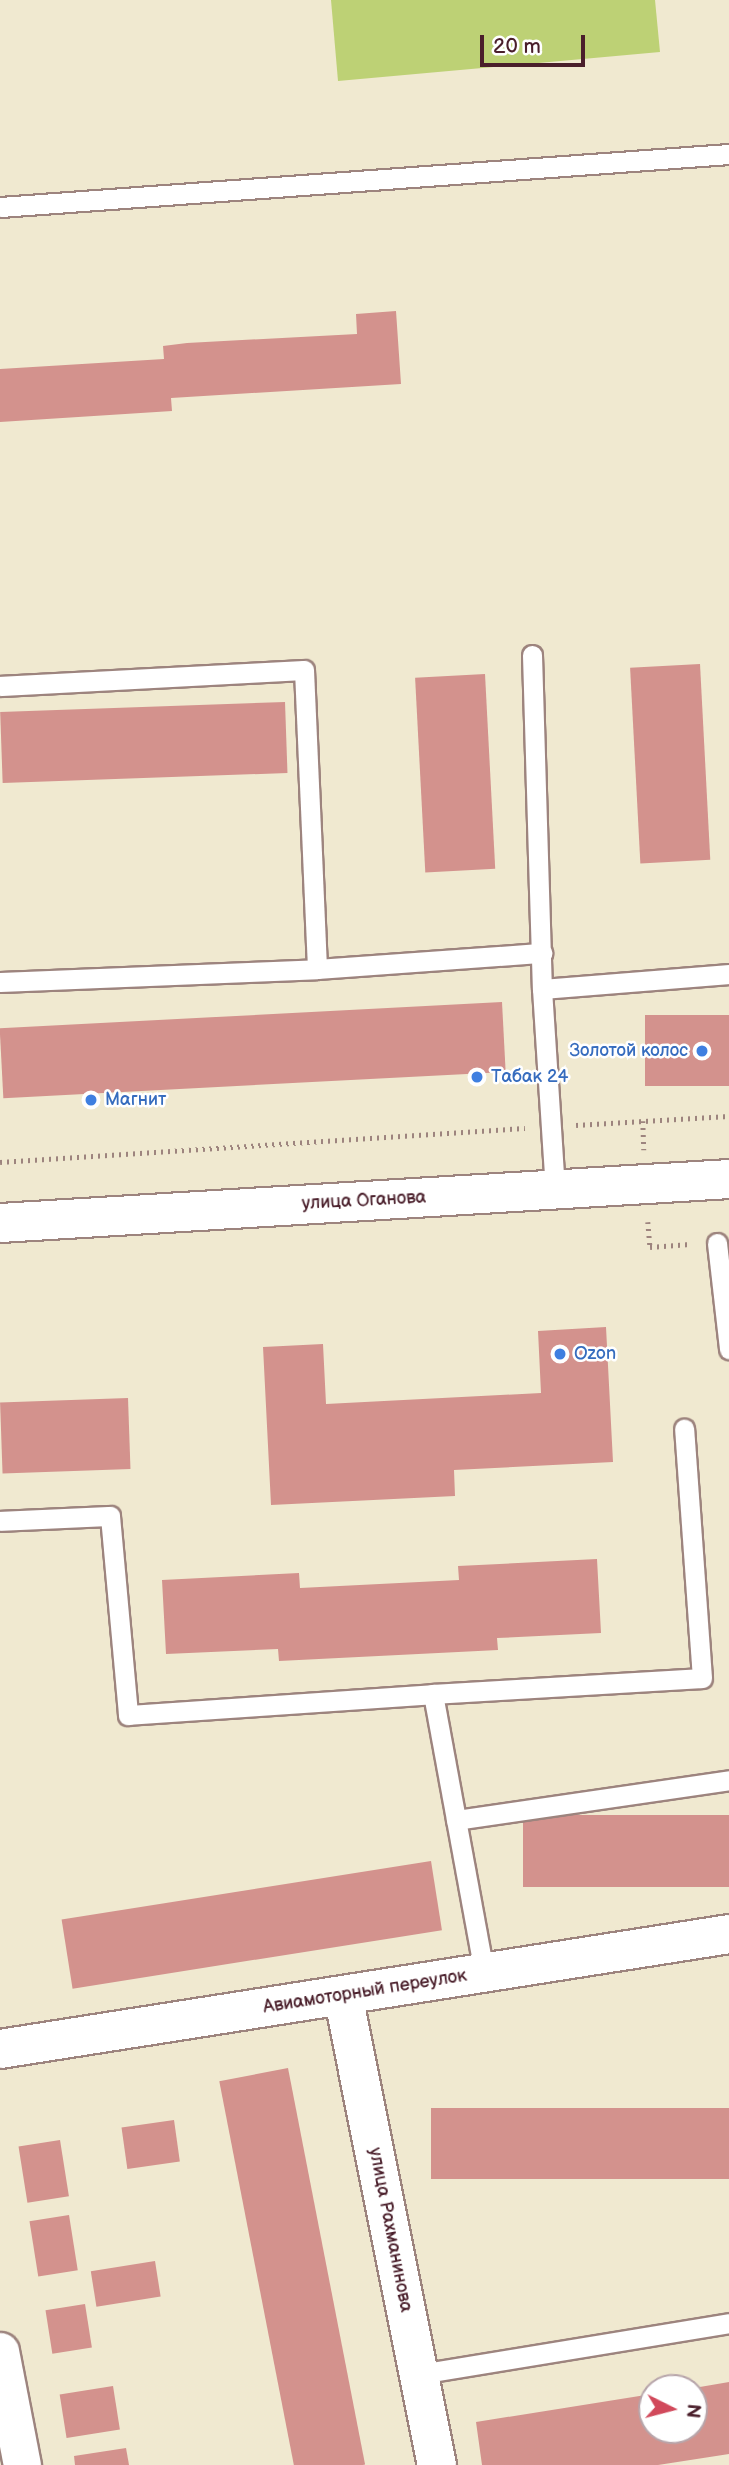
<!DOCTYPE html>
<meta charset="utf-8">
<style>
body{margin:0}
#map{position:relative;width:729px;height:2465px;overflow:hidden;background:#f0e9d0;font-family:"Balsamiq Sans",sans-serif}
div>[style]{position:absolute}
.green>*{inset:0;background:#bdd175}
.building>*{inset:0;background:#d3928d;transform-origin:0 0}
.path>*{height:4.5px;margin-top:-2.25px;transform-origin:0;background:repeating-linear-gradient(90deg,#9d847e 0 2px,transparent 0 7px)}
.roads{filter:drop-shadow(2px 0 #9d847e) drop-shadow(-2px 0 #9d847e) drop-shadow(0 2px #9d847e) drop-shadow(0 -2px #9d847e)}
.service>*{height:19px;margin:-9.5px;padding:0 9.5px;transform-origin:9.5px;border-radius:9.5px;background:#fff}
.minor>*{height:37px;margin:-18.5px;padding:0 18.5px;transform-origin:18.5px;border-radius:18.5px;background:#fff}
.tertiary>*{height:38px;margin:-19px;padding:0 19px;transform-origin:19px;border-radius:19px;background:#fff}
.secondary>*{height:38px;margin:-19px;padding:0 19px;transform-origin:19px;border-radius:19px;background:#fff}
.dots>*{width:19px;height:19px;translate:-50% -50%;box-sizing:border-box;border:4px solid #fff;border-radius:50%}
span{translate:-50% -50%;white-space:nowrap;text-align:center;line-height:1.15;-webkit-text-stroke:5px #fff;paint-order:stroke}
.shop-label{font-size:18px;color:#366cbe}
.right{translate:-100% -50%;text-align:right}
.left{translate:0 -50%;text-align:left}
.street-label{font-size:18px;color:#4a1f2b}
.north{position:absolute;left:638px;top:2374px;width:70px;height:70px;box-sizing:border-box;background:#fff;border:2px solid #b7a5aa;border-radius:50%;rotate:96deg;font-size:19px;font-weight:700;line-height:28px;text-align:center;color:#4a1f2b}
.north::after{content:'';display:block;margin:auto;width:24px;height:32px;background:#d1495b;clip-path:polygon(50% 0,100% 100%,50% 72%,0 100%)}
.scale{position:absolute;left:480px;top:35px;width:105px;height:32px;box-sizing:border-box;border:4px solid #4a1f2b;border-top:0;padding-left:9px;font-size:21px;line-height:24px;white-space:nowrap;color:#4a1f2b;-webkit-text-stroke:5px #fff;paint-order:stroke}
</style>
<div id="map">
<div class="green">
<div style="clip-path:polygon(331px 0,655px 0,660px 52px,338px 81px)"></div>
</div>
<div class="building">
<div style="clip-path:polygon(396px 311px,401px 384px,171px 398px,172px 411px,0 422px,0 369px,164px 359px,163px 346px,187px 343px,357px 334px,356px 314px)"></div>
<div style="left:700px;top:664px;width:196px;height:70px;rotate:87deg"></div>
<div style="left:485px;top:674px;width:195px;height:70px;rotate:87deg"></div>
<div style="left:285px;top:702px;width:71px;height:285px;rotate:88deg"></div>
<div style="left:502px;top:1002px;width:70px;height:503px;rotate:87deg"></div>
<div style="left:729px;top:1015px;width:71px;height:84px;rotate:90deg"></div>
<div style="clip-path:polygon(606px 1327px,613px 1462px,454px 1470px,455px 1496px,271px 1505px,263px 1347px,323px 1344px,326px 1404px,541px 1393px,538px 1331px)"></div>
<div style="left:128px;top:1398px;width:71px;height:128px;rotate:88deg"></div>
<div style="clip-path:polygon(597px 1559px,601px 1633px,497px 1638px,498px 1650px,279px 1661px,278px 1649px,166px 1654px,162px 1580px,299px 1573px,300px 1588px,459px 1580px,458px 1566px)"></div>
<div style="left:729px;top:1815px;width:72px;height:206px;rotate:90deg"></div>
<div style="left:431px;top:1861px;width:70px;height:374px;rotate:81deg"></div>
<div style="left:288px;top:2068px;width:404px;height:70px;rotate:79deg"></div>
<div style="left:729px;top:2108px;width:71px;height:298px;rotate:90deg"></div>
<div style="left:174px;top:2120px;width:42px;height:53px;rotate:82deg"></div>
<div style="left:60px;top:2140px;width:57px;height:42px;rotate:81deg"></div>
<div style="left:69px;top:2215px;width:56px;height:40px;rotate:81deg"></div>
<div style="left:155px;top:2261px;width:36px;height:65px;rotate:81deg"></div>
<div style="left:85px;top:2304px;width:44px;height:40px;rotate:81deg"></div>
<div style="clip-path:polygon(729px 2382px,729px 2454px,658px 2465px,482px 2465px,476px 2422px,652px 2394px,652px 2430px,694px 2430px,694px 2388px)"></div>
<div style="left:113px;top:2386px;width:44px;height:54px;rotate:81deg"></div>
<div style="clip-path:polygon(126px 2448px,129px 2465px,75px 2465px,74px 2456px)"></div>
</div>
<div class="path">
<div style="left:643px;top:1121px;width:29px;rotate:88deg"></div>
<div style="left:576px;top:1125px;width:153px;rotate:-3.4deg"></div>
<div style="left:0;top:1162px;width:526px;rotate:-3.71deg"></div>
<div style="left:648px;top:1222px;width:25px;rotate:85deg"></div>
<div style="left:650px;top:1247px;width:40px;rotate:-4.3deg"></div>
</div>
<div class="roads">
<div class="service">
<div style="left:0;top:207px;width:731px;rotate:-4.16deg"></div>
<div style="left:532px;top:655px;width:334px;rotate:88.3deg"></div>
<div style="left:542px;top:989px;width:200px;rotate:86.3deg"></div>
<div style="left:0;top:686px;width:304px;rotate:-3deg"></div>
<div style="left:304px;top:670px;width:299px;rotate:87.5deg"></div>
<div style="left:0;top:982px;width:317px;rotate:-2.3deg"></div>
<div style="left:317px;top:969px;width:226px;rotate:-4.1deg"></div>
<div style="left:542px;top:989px;width:188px;rotate:-4.6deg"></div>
<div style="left:717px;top:1243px;width:107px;rotate:83.5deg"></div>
<div style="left:0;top:1521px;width:110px;rotate:-2.6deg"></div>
<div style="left:110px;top:1516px;width:200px;rotate:84.8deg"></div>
<div style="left:128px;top:1715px;width:306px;rotate:-3.9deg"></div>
<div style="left:433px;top:1694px;width:284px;rotate:79.6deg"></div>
<div style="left:433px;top:1694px;width:269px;rotate:-3.4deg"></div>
<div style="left:702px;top:1678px;width:250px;rotate:-94.1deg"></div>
<div style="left:456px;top:1820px;width:276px;rotate:-8.3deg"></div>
<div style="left:419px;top:2374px;width:314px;rotate:-9.3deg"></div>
</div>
<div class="minor">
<div style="left:0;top:2351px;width:116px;rotate:79.1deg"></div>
</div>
<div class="tertiary">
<div style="left:343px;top:1995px;width:479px;rotate:78.7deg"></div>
<div style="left:0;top:2049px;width:738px;rotate:-8.96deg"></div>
</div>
<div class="secondary">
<div style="left:0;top:1223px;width:730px;rotate:-3.45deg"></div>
</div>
</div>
<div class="dots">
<div style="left:702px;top:1051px;background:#3f7fe0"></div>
<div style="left:477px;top:1077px;background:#3f7fe0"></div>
<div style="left:91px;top:1100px;background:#3f7fe0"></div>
<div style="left:560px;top:1354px;background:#3f7fe0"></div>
</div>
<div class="shop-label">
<span class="right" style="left:688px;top:1051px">Золотой колос</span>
<span class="left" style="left:491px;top:1077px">Табак 24</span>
<span class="left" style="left:105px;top:1100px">Магнит</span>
<span class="left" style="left:574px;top:1354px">Ozon</span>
</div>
<div class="street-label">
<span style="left:364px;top:1201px;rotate:-3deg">улица Оганова</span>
<span style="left:365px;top:1992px;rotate:-9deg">Авиамоторный переулок</span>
<span style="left:390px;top:2230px;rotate:79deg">улица Рахманинова</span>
</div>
<div class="north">N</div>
<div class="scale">20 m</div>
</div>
